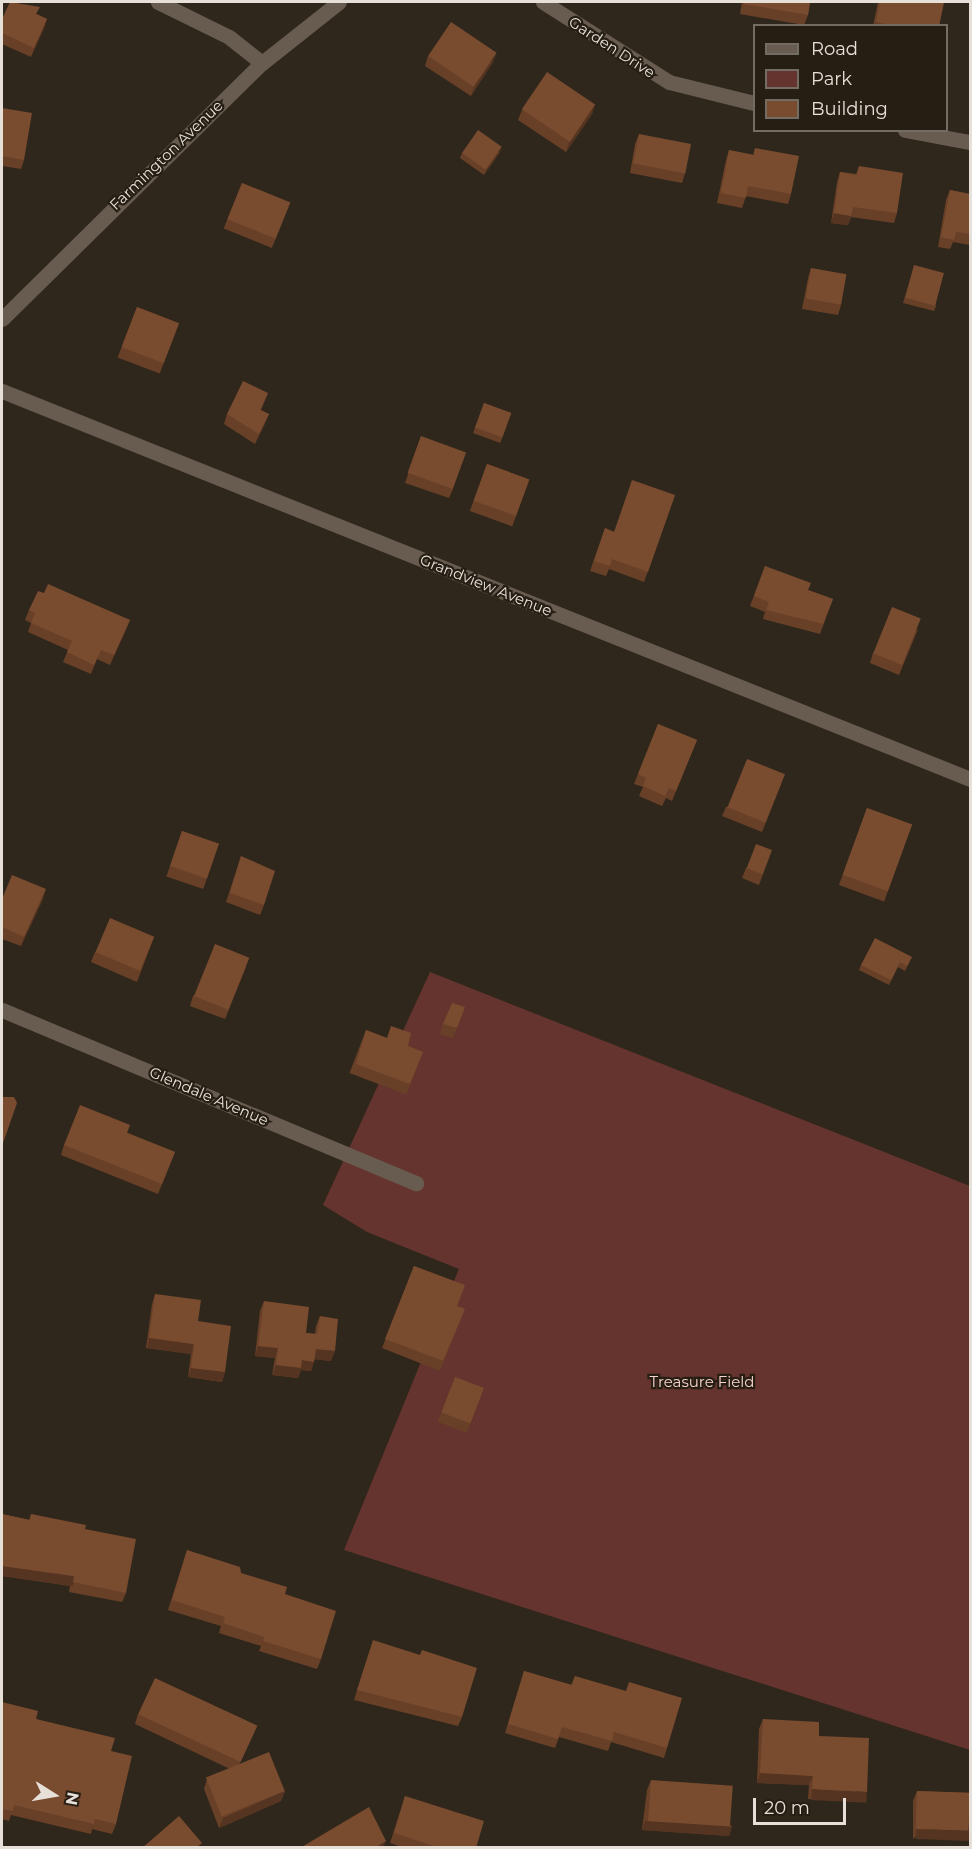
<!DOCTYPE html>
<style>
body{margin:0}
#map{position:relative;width:972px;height:1849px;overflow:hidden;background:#30271c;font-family:Montserrat,sans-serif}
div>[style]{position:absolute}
.green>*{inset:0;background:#65342e}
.minor>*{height:15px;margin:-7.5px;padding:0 7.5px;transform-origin:7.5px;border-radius:7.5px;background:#675c4f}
.secondary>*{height:15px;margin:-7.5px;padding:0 7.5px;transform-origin:7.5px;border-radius:7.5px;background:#675c4f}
.wall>*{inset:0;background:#684028;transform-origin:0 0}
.shaded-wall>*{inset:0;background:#553421;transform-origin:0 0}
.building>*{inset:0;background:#794b2f;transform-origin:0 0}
span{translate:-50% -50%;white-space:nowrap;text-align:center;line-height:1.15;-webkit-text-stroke:4.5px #261e13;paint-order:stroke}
.street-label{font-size:15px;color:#e6e0d9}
.park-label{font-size:15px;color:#f7d3cd}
.frame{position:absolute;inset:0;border:3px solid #e6e0d9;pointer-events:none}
.legend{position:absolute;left:753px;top:24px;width:195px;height:108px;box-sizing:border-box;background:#261e13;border:2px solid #736c62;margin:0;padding:8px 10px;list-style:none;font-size:18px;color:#e6e0d9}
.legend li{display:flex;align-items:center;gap:12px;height:30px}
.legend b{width:30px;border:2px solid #736c62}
.north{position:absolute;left:24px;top:1765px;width:60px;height:60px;-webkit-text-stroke:4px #261e13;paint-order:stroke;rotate:101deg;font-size:16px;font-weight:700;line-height:24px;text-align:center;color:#e6e0d9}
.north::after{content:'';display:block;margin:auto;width:21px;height:27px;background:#e6e0d9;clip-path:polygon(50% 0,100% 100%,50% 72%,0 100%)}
.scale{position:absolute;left:753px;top:1798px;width:93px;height:27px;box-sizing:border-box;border:3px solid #e6e0d9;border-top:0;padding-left:8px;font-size:18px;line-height:21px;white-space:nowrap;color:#e6e0d9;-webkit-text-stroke:4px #261e13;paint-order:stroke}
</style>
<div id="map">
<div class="green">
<div style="clip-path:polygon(430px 972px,970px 1186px,970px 1750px,344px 1550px,459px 1269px,367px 1232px,323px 1205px)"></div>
</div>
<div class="minor">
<div style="left:158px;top:2px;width:79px;rotate:26.2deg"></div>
<div style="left:229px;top:37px;width:42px;rotate:38.2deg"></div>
<div style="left:543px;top:2px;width:149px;rotate:32.4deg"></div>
<div style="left:669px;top:82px;width:88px;rotate:13.9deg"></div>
<div style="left:905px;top:130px;width:66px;rotate:10.5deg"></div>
<div style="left:2px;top:391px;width:1043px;rotate:21.84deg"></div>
<div style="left:2px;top:1010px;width:449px;rotate:22.7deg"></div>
</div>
<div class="secondary">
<div style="left:2px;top:319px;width:365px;rotate:-44.6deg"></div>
<div style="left:262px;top:63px;width:98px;rotate:-38.4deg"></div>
</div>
<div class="wall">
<div style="clip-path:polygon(742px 2px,810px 2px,808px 15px,804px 25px,740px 14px)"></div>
<div style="clip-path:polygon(878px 2px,944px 2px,939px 26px,873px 26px)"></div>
<div style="clip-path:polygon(37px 14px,47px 19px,31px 57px,2px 44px,2px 19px)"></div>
<div style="clip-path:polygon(428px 56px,493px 62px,471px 96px,425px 66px)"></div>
<div style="clip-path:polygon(595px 104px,592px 114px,566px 152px,518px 120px,522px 110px)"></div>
<div style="clip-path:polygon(2px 108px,24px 160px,21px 169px,2px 166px)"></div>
<div style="clip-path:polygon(639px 134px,685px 173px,682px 183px,630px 173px,635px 144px)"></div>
<div style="clip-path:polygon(755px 148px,791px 194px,788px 204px,746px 196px,742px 208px,717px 203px,726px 160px,729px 150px,753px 155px)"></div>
<div style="clip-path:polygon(500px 152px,484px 175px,460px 158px,462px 153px)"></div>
<div style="clip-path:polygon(859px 166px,897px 213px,894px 223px,851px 217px,848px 225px,831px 223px,837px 182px,840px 172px,856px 174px)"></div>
<div style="left:242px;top:183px;width:52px;height:49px;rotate:22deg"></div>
<div style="clip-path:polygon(950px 190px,970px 194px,970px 245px,953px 242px,950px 249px,938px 247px,946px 200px)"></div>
<div style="clip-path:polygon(811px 268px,841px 305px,838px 315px,802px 309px,808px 278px)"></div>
<div style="clip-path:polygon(913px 270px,936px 306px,934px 311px,903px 303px)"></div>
<div style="left:137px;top:307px;width:45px;height:54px;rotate:21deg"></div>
<div style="clip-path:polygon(268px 393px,261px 410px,269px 414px,255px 444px,224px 424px,227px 414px)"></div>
<div style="left:484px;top:403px;width:29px;height:32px;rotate:20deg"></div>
<div style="clip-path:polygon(421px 436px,453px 489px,449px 498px,405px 483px)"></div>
<div style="left:487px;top:464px;width:45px;height:50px;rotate:20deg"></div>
<div style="clip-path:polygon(675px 495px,644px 582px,609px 569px,606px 576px,590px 571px,605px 528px,614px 532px)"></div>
<div style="clip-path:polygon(765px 566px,808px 590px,833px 599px,820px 634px,763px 619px,765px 612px,750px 606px)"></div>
<div style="clip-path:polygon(44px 593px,130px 620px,110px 665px,97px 659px,91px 674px,63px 662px,68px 650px,28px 632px,31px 623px,25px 620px,29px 610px)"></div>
<div style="clip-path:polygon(918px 629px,899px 675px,870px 663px,873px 653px)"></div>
<div style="clip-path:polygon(658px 724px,697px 740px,672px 801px,666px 798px,662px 806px,639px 796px,643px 787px,634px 784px)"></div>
<div style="clip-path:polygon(781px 784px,762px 832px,722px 816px,726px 807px)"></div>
<div style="left:867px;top:808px;width:48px;height:82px;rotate:20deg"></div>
<div style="left:182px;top:831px;width:39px;height:48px;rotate:19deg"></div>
<div style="clip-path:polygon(772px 850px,759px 885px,742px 878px,746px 868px)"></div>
<div style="clip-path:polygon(241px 856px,264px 905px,260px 915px,226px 902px)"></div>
<div style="clip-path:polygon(2px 899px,43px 899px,21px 946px,2px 939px)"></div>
<div style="clip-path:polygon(154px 937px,137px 982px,91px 962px,95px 952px)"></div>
<div style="clip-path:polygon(912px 957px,905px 971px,898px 967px,889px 985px,859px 970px,861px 965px)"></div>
<div style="clip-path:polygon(246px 967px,225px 1019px,190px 1006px,193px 996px)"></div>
<div style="clip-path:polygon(465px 1007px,453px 1038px,440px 1034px,443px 1024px)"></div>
<div style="left:366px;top:1030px;width:61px;height:46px;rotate:21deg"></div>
<div style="clip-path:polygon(128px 1133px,175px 1152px,158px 1194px,61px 1155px,64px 1145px)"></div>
<div style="clip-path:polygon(414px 1266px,457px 1306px,461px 1318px,440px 1371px,382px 1348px)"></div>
<div style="clip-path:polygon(155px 1294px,198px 1321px,225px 1372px,222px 1382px,188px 1377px,191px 1354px,146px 1348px,152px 1304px)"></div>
<div style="clip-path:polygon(264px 1301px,306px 1333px,315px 1334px,316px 1326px,320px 1316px,331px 1361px,314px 1359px,311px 1371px,301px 1370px,298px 1378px,272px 1375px,275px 1358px,255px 1356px,260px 1311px)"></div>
<div style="left:455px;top:1377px;width:31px;height:48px;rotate:21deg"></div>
<div style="clip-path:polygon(2px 1514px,29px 1520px,31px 1514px,85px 1529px,126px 1593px,122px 1602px,69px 1592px,70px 1586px,2px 1576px)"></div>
<div style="clip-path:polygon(187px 1550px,241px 1573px,285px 1594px,321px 1659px,317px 1669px,259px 1651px,261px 1646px,219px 1633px,221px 1626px,168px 1610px)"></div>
<div style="clip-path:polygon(370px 1650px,462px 1717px,458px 1726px,354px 1700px)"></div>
<div style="clip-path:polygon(524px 1671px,571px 1685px,575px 1676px,667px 1748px,664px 1758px,611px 1742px,608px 1751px,559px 1737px,555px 1748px,505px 1733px)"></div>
<div style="clip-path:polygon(2px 1702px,36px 1719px,111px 1751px,116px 1824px,112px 1834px,92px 1829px,91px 1834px,11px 1815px,9px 1821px,2px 1819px)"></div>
<div style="clip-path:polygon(138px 1714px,253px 1735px,239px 1765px,285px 1791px,281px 1801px,219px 1828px,204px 1789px,207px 1779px,230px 1769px,135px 1724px)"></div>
<div style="clip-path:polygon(763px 1719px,819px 1736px,863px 1802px,808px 1799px,809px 1785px,757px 1783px,759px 1729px)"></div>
<div style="clip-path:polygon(651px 1780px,732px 1826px,729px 1836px,642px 1830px,647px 1790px)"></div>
<div style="clip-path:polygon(917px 1791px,970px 1793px,913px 1839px,913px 1801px)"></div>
<div style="clip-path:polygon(405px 1796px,476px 1848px,405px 1848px,390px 1843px)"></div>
</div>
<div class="shaded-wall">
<div style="clip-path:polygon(47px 19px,44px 29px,31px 57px,34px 48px)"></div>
<div style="clip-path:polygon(497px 53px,493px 62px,471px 96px,474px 86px)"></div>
<div style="clip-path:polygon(595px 104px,592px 114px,566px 152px,569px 142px)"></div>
<div style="clip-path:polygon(502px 147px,500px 152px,484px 175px,486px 170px)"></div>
<div style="clip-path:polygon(834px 213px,851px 216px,848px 225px,831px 223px)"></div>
<div style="clip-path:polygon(269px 414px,265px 424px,255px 444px,259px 434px)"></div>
<div style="clip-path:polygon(130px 620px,126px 630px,110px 665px,114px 655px)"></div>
<div style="clip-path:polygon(46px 889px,43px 899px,21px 946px,24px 937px)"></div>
<div style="left:149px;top:1338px;width:45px;height:10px;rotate:8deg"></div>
<div style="clip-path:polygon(258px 1346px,278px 1348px,275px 1358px,255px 1356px)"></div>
<div style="clip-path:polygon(316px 1349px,335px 1351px,331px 1361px,312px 1359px)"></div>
<div style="clip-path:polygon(302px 1360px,314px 1362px,311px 1371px,301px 1370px,298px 1378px,272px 1375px,276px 1365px)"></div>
<div style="clip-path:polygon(191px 1368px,225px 1372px,222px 1382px,188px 1377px)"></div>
<div style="left:2px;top:1566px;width:73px;height:10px;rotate:8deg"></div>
<div style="clip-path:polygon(760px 1773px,813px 1776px,809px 1785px,757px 1783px)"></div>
<div style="left:812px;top:1789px;width:55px;height:11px;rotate:3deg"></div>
<div style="clip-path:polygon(285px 1791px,281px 1801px,219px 1828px,223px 1818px)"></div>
<div style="clip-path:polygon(645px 1821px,732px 1826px,729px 1836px,642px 1830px)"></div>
<div style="left:916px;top:1829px;width:54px;height:10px;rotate:2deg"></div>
<div style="clip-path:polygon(386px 1841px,383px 1848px,375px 1848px)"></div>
</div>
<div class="building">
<div style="clip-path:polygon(10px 2px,40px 7px,36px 14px,47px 19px,34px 48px,2px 33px,2px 19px)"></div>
<div style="clip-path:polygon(744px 2px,810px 2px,808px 15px,744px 4px)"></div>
<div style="clip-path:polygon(880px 2px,944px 2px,939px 26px,895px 26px,876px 22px)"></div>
<div style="left:451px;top:22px;width:55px;height:41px;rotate:34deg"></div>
<div style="left:547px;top:72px;width:58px;height:45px;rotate:34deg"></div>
<div style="clip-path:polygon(2px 108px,32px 113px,24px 160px,2px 156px)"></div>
<div style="left:478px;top:130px;width:29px;height:28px;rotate:35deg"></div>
<div style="left:639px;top:134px;width:53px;height:30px;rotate:11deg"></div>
<div style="clip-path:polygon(755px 148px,799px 156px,791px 194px,748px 186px,746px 198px,721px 193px,729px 150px,754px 155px)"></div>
<div style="clip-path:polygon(859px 166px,903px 173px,897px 213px,853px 207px,851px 216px,834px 213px,840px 172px,857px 175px)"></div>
<div style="left:242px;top:183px;width:52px;height:39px;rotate:22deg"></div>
<div style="clip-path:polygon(950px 190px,970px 194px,970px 234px,956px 232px,954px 240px,941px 237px)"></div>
<div style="left:914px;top:265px;width:31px;height:34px;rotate:15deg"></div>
<div style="left:811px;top:268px;width:36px;height:31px;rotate:10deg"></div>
<div style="left:137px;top:307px;width:45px;height:43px;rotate:21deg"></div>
<div style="clip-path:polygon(243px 381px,268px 393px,260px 410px,269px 414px,259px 434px,227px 414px)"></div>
<div style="left:484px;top:403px;width:29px;height:26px;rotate:20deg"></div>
<div style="left:421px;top:436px;width:48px;height:39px;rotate:20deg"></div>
<div style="left:487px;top:464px;width:45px;height:39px;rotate:20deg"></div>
<div style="clip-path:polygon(632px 480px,675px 495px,648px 572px,612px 559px,610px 566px,594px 561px,605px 528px,614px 532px)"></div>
<div style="clip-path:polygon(765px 566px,811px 583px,808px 590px,833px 599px,823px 624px,766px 610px,769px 602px,754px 596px)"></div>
<div style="clip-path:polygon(48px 584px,130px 620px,114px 655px,101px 650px,94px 665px,67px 652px,72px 641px,31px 623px,35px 613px,29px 610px,38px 591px,44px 593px)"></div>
<div style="left:892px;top:607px;width:31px;height:50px;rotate:22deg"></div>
<div style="clip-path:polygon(658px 724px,697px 740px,676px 791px,669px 788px,665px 796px,643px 786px,646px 778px,638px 774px)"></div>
<div style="left:747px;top:759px;width:41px;height:52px;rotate:22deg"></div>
<div style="left:867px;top:808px;width:48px;height:71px;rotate:20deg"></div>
<div style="left:182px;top:831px;width:39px;height:37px;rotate:19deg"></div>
<div style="left:756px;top:844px;width:17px;height:26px;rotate:21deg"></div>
<div style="clip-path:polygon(241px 856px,275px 871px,264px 905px,230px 893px)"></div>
<div style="clip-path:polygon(12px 875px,46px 889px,24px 937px,2px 927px,2px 899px)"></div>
<div style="left:110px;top:918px;width:48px;height:37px;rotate:23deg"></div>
<div style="clip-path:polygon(875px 938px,912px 957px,907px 966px,900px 962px,891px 980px,861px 965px)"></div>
<div style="left:215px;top:944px;width:37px;height:56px;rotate:22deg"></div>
<div style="clip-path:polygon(452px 1003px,465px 1007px,457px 1028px,443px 1024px)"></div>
<div style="clip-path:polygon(391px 1026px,411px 1033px,408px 1046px,423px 1052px,410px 1084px,356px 1064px,366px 1030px,387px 1038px)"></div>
<div style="clip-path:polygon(2px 1097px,14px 1097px,17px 1103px,2px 1146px)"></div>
<div style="clip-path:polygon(80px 1105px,130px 1125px,127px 1133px,175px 1152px,162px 1184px,64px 1145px)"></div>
<div style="clip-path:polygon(414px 1266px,465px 1285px,457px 1306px,465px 1309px,443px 1361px,385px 1339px)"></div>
<div style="clip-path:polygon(155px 1294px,201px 1300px,198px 1321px,231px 1326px,225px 1372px,191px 1368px,194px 1344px,149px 1338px)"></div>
<div style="clip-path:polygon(264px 1301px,309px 1307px,306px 1333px,317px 1334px,320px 1316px,338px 1319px,335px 1351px,316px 1349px,314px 1362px,302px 1360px,301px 1368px,276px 1365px,278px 1348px,258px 1346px)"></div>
<div style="left:455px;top:1377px;width:31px;height:38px;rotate:21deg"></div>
<div style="clip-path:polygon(2px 1514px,30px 1520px,31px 1514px,86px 1525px,85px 1529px,136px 1539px,126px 1593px,73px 1582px,74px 1576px,2px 1566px)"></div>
<div style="clip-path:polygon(187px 1550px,240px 1567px,241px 1573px,287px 1587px,285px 1594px,336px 1611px,321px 1659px,263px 1641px,264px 1637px,223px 1623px,225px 1617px,172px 1600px)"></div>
<div style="clip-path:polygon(373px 1640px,420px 1655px,422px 1650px,477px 1668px,462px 1717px,357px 1690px)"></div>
<div style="clip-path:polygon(524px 1671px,572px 1685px,575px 1676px,626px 1691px,629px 1682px,682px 1698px,667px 1748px,614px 1732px,612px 1741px,562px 1727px,558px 1739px,508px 1724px)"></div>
<div style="left:155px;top:1678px;width:113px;height:40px;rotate:25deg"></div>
<div style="clip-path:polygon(2px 1702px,38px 1711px,36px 1719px,115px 1738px,111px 1751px,132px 1756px,116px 1824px,95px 1819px,94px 1824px,14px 1805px,13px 1811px,2px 1809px)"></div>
<div style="clip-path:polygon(763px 1719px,819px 1722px,819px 1736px,869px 1738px,867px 1792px,812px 1789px,813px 1776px,760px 1773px)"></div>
<div style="left:269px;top:1752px;width:42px;height:68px;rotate:68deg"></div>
<div style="left:651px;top:1780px;width:82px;height:41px;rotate:4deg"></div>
<div style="left:917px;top:1791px;width:53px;height:38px;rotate:2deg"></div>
<div style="clip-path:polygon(405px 1796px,484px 1821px,476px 1848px,440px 1848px,394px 1833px)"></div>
<div style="clip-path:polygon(369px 1807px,386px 1841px,375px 1848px,300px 1848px)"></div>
<div style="clip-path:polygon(179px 1816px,202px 1843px,196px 1848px,142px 1848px)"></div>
</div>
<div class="street-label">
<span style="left:612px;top:47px;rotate:33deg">Garden Drive</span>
<span style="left:166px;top:155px;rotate:-44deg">Farmington Avenue</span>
<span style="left:486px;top:585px;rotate:22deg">Grandview Avenue</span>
<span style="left:209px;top:1096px;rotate:23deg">Glendale Avenue</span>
</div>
<div class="park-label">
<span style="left:702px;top:1382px">Treasure Field</span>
</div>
<div class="frame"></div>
<ul class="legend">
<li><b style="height:8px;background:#675c4f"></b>Road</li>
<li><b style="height:16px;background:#65342e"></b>Park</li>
<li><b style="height:16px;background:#794b2f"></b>Building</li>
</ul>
<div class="north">N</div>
<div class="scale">20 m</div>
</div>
